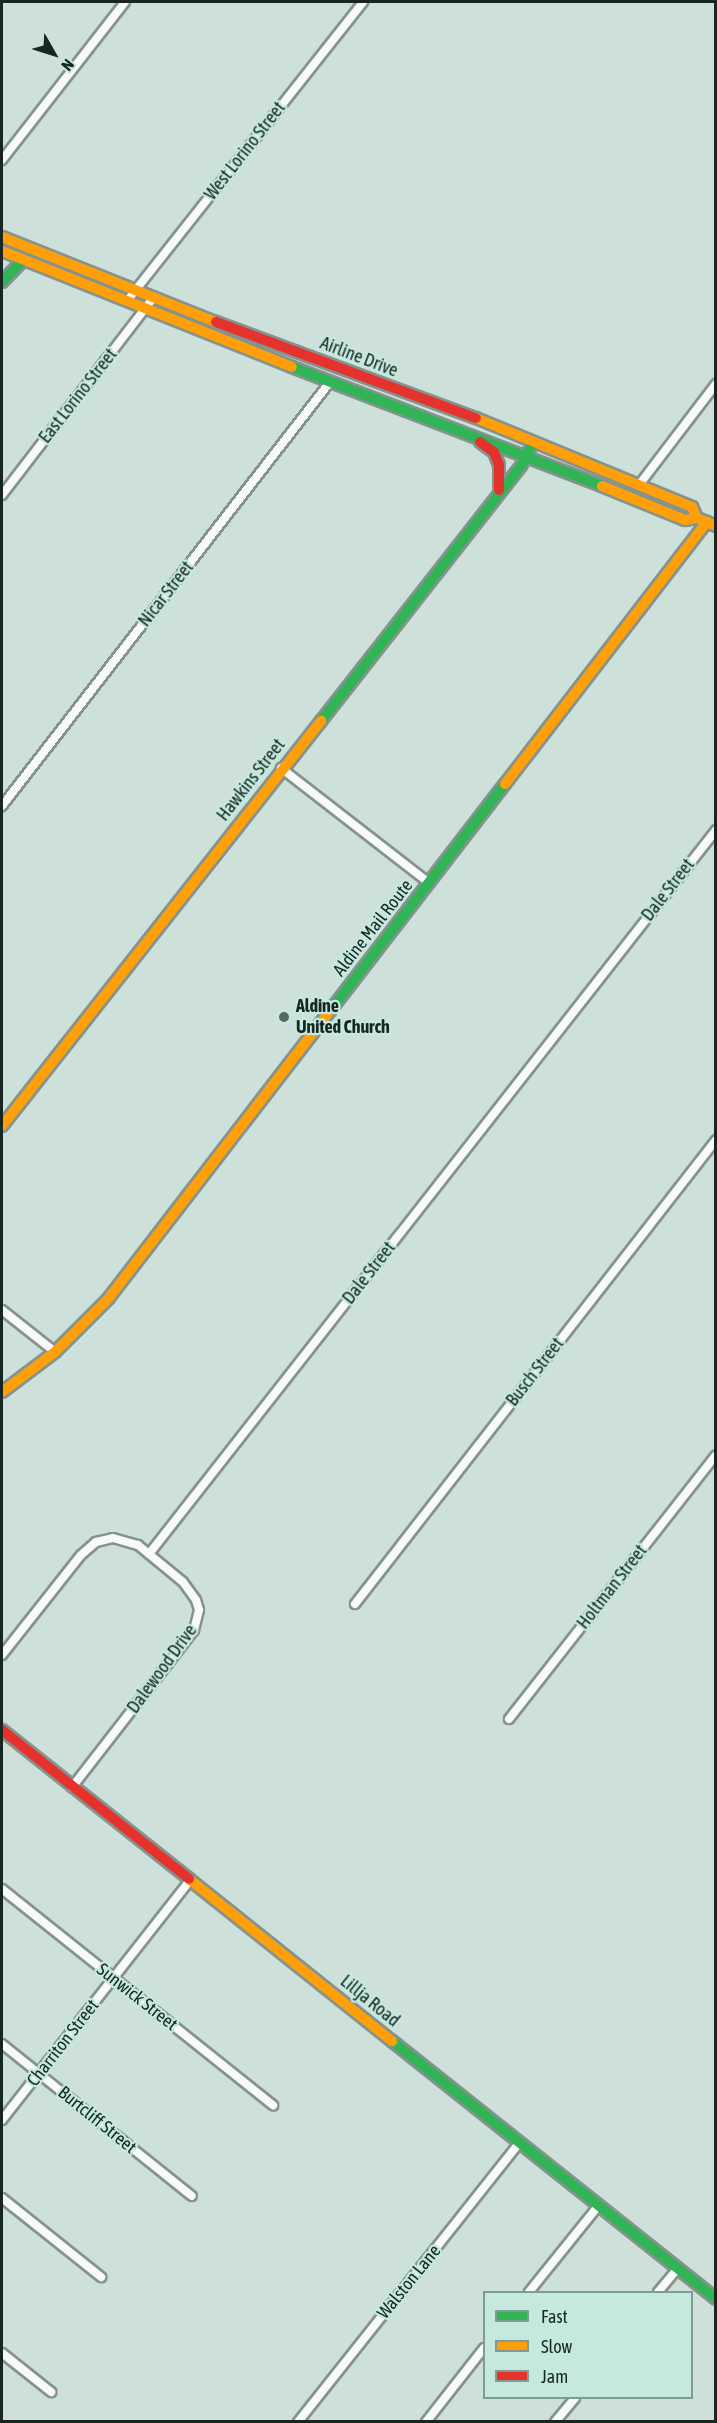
<!DOCTYPE html>
<style>
body{margin:0}
#map{position:relative;width:717px;height:2423px;overflow:hidden;background:#cde1da;font-family:"Asap Condensed",sans-serif}
div>[style]{position:absolute}
.roads{filter:drop-shadow(2px 0 #84938e) drop-shadow(-2px 0 #84938e) drop-shadow(0 2px #84938e) drop-shadow(0 -2px #84938e)}
.street>*{height:8px;margin:-4px;padding:0 4px;transform-origin:4px;border-radius:4px;background:#f8faf9}
.fast>*{height:10px;margin:-5px;padding:0 5px;transform-origin:5px;border-radius:5px;background:#30b455}
.slow>*{height:10px;margin:-5px;padding:0 5px;transform-origin:5px;border-radius:5px;background:#ff9f0a}
.jam>*{height:10px;margin:-5px;padding:0 5px;transform-origin:5px;border-radius:5px;background:#e5322d}
.dots>*{width:16px;height:16px;translate:-50% -50%;box-sizing:border-box;border:3px solid #c5e9de;border-radius:50%}
span{translate:-50% -50%;white-space:nowrap;text-align:center;line-height:1.15;-webkit-text-stroke:4.5px #c5e9de;paint-order:stroke}
.street-label{font-size:18px;color:#182622}
.poi-label{font-size:18px;color:#182622;font-weight:700}
.left{translate:0 -50%;text-align:left}
.frame{position:absolute;inset:0;border:3px solid #182622;pointer-events:none}
.legend{position:absolute;left:483px;top:2291px;width:210px;height:108px;box-sizing:border-box;background:#c5e9de;border:2px solid #809b93;margin:0;padding:8px 10px;list-style:none;font-size:18px;color:#182622}
.legend li{display:flex;align-items:center;gap:12px;height:30px}
.legend b{width:30px;border:2px solid #809b93}
.north{position:absolute;left:24px;top:24px;width:60px;height:60px;-webkit-text-stroke:4px #c5e9de;paint-order:stroke;rotate:129deg;font-size:16px;font-weight:700;line-height:24px;text-align:center;color:#182622}
.north::after{content:'';display:block;margin:auto;width:21px;height:27px;background:#182622;clip-path:polygon(50% 0,100% 100%,50% 72%,0 100%)}
</style>
<div id="map">
<div class="roads">
<div class="street">
<div style="left:2px;top:160px;width:200px;rotate:-52.1deg"></div>
<div style="left:127px;top:301px;width:381px;rotate:-51.7deg"></div>
<div style="left:639px;top:485px;width:127px;rotate:-52.7deg"></div>
<div style="left:2px;top:495px;width:250px;rotate:-52.5deg"></div>
<div style="left:281px;top:768px;width:187px;rotate:37.8deg"></div>
<div style="left:2px;top:806px;width:536px;rotate:-52.28deg"></div>
<div style="left:2px;top:1310px;width:68px;rotate:38.4deg"></div>
<div style="left:149px;top:1554px;width:920px;rotate:-51.93deg"></div>
<div style="left:355px;top:1604px;width:588px;rotate:-52.12deg"></div>
<div style="left:2px;top:1655px;width:127px;rotate:-51.7deg"></div>
<div style="left:81px;top:1555px;width:20px;rotate:-41deg"></div>
<div style="left:96px;top:1542px;width:17px;rotate:-13deg"></div>
<div style="left:113px;top:1538px;width:26px;rotate:16deg"></div>
<div style="left:138px;top:1545px;width:58px;rotate:39.4deg"></div>
<div style="left:183px;top:1582px;width:22px;rotate:54deg"></div>
<div style="left:196px;top:1600px;width:10px;rotate:73deg"></div>
<div style="left:199px;top:1610px;width:21px;rotate:104deg"></div>
<div style="left:194px;top:1630px;width:199px;rotate:127.8deg"></div>
<div style="left:509px;top:1719px;width:335px;rotate:-51.9deg"></div>
<div style="left:2px;top:1889px;width:347px;rotate:38.6deg"></div>
<div style="left:2px;top:2044px;width:243px;rotate:38.7deg"></div>
<div style="left:2px;top:2120px;width:306px;rotate:-51.9deg"></div>
<div style="left:2px;top:2198px;width:127px;rotate:38.6deg"></div>
<div style="left:529px;top:2292px;width:112px;rotate:-51.2deg"></div>
<div style="left:658px;top:2292px;width:30px;rotate:-50deg"></div>
<div style="left:2px;top:2353px;width:63px;rotate:38.5deg"></div>
<div style="left:298px;top:2422px;width:357px;rotate:-51.6deg"></div>
<div style="left:426px;top:2422px;width:94px;rotate:-51.9deg"></div>
<div style="left:555px;top:2422px;width:31px;rotate:-50deg"></div>
</div>
<div class="fast">
<div style="left:2px;top:282px;width:30px;rotate:-46deg"></div>
<div style="left:292px;top:367px;width:332px;rotate:21deg"></div>
<div style="left:321px;top:721px;width:324px;rotate:-51.9deg"></div>
<div style="left:521px;top:466px;width:27px;rotate:-62deg"></div>
<div style="left:330px;top:1011px;width:287px;rotate:-52.4deg"></div>
<div style="left:392px;top:2041px;width:414px;rotate:38.5deg"></div>
</div>
<div class="slow">
<div style="left:2px;top:237px;width:230px;rotate:21.7deg"></div>
<div style="left:2px;top:251px;width:312px;rotate:21.8deg"></div>
<div style="left:476px;top:418px;width:234px;rotate:22.4deg"></div>
<div style="left:692px;top:507px;width:12px;rotate:66deg"></div>
<div style="left:602px;top:486px;width:90px;rotate:22.3deg"></div>
<div style="left:685px;top:520px;width:12px;rotate:-9deg"></div>
<div style="left:697px;top:518px;width:21px;rotate:23deg"></div>
<div style="left:505px;top:784px;width:331px;rotate:-52.4deg"></div>
<div style="left:2px;top:1126px;width:516px;rotate:-51.77deg"></div>
<div style="left:2px;top:1392px;width:66px;rotate:-37deg"></div>
<div style="left:55px;top:1352px;width:75px;rotate:-45deg"></div>
<div style="left:108px;top:1299px;width:364px;rotate:-52.4deg"></div>
<div style="left:189px;top:1879px;width:260px;rotate:38.6deg"></div>
</div>
<div class="jam">
<div style="left:216px;top:322px;width:277px;rotate:20.3deg"></div>
<div style="left:480px;top:442px;width:17px;rotate:36deg"></div>
<div style="left:494px;top:452px;width:14px;rotate:69deg"></div>
<div style="left:499px;top:465px;width:25px;rotate:90deg"></div>
<div style="left:2px;top:1730px;width:239px;rotate:38.5deg"></div>
</div>
</div>
<div class="dots">
<div style="left:284px;top:1017px;background:#576762"></div>
</div>
<div class="street-label">
<span style="left:245px;top:151px;rotate:-52deg">West Lorino Street</span>
<span style="left:359px;top:357px;rotate:21deg">Airline Drive</span>
<span style="left:78px;top:396px;rotate:-52deg">East Lorino Street</span>
<span style="left:166px;top:594px;rotate:-52deg">Nicar Street</span>
<span style="left:251px;top:780px;rotate:-52deg">Hawkins Street</span>
<span style="left:668px;top:890px;rotate:-52deg">Dale Street</span>
<span style="left:373px;top:928px;rotate:-52deg">Aldine Mail Route</span>
<span style="left:369px;top:1273px;rotate:-52deg">Dale Street</span>
<span style="left:535px;top:1372px;rotate:-52deg">Busch Street</span>
<span style="left:612px;top:1587px;rotate:-52deg">Holtman Street</span>
<span style="left:162px;top:1669px;rotate:-54deg">Dalewood Drive</span>
<span style="left:137px;top:1997px;rotate:38deg">Sunwick Street</span>
<span style="left:370px;top:2001px;rotate:39deg">Lillja Road</span>
<span style="left:63px;top:2043px;rotate:-52deg">Charriton Street</span>
<span style="left:97px;top:2120px;rotate:39deg">Burtcliff Street</span>
<span style="left:409px;top:2282px;rotate:-51deg">Walston Lane</span>
</div>
<div class="poi-label">
<span class="left" style="left:296px;top:1017px">Aldine<br>United Church</span>
</div>
<div class="frame"></div>
<ul class="legend">
<li><b style="height:8px;background:#30b455"></b>Fast</li>
<li><b style="height:8px;background:#ff9f0a"></b>Slow</li>
<li><b style="height:8px;background:#e5322d"></b>Jam</li>
</ul>
<div class="north">N</div>
</div>
